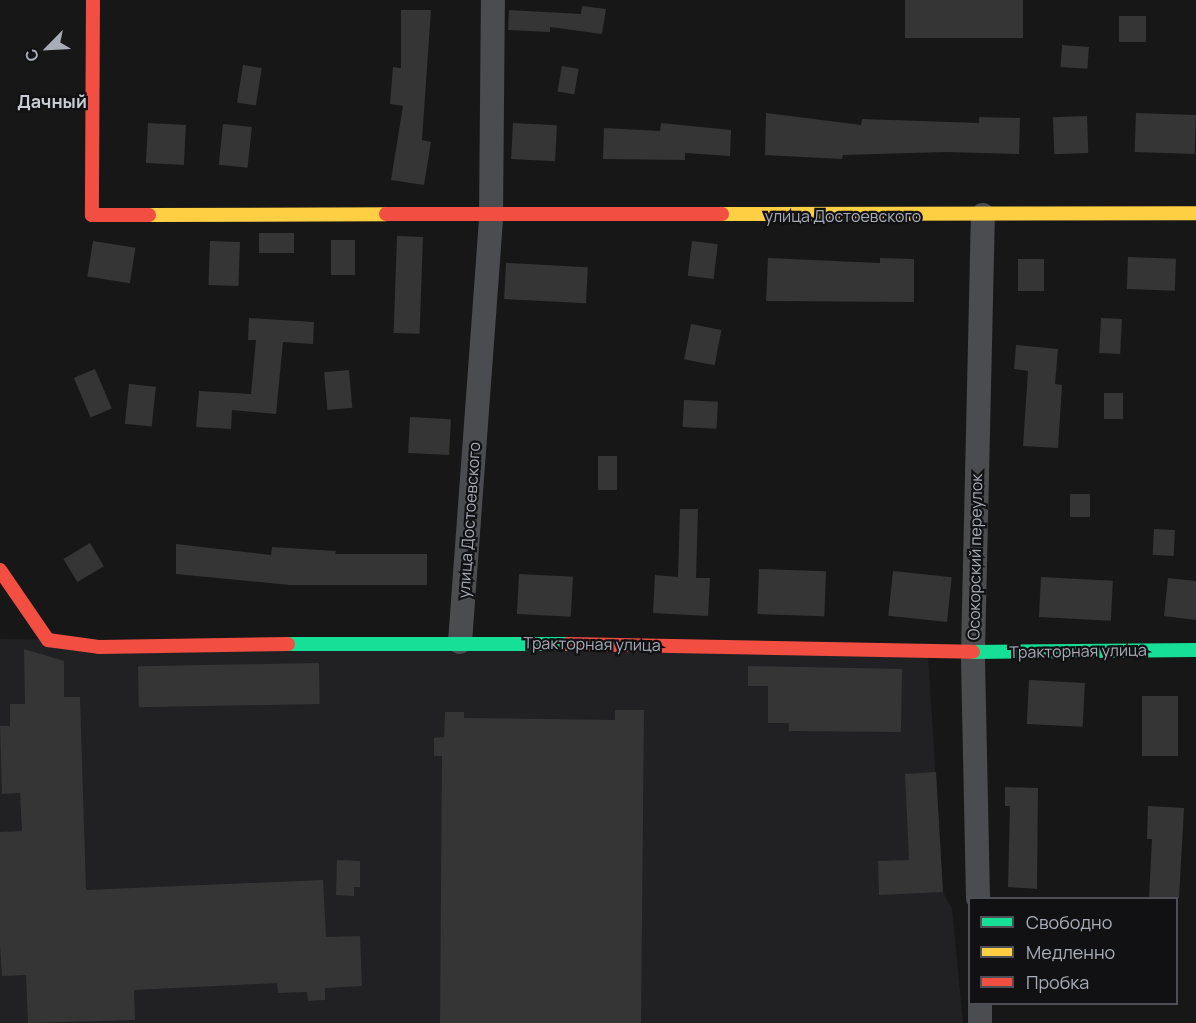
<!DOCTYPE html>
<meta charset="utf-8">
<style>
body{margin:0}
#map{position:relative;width:1196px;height:1023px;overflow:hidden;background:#171717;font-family:Manrope,sans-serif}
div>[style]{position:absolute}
.built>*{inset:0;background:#212123}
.building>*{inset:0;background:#353536;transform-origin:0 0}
.street>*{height:24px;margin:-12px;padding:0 12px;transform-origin:12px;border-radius:12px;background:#4b4c50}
.fast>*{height:14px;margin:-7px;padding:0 7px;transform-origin:7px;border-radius:7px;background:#16e098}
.slow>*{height:14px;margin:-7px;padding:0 7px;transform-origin:7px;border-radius:7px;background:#ffcf43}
.jam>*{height:14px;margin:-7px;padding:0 7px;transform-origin:7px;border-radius:7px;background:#f24e42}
span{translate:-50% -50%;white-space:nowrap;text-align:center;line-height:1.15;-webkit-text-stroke:4.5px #111113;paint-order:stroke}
.street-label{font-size:16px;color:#a8adb8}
.neighbourhood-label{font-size:18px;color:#c9ccd4;font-weight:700}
.legend{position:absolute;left:968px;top:897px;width:210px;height:108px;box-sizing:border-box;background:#111113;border:2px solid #4d4f55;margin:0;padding:8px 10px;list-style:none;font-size:18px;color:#a8adb8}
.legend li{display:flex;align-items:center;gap:12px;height:30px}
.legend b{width:30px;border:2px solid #4d4f55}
.north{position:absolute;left:18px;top:18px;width:60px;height:60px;-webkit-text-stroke:4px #111113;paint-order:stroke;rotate:246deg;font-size:16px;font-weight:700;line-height:24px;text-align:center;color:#a8adb8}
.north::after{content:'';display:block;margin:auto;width:21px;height:27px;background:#a8adb8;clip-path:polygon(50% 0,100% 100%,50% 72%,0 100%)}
</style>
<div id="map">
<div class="built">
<div style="clip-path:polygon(0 639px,928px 655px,943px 892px,952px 909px,963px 1023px,0 1023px)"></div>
</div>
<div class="building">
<div style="left:905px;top:0;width:118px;height:38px"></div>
<div style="clip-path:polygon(582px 6px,606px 9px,602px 34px,550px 27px,550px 32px,508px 30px,509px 10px,581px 14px)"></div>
<div style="clip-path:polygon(401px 10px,431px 10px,422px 140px,431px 142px,424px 185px,391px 180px,403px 106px,390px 104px,393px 67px,401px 68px)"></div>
<div style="left:1119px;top:16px;width:27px;height:26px"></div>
<div style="left:1062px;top:45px;width:27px;height:22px;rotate:4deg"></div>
<div style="left:243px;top:65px;width:19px;height:38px;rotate:9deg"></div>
<div style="left:562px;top:66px;width:17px;height:26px;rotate:10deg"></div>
<div style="clip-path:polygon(766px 113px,861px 125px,862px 119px,979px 123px,979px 117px,1020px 118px,1019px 154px,946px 152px,843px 155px,842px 159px,765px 155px)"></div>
<div style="left:1136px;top:113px;width:60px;height:39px;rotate:2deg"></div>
<div style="left:1087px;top:116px;width:37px;height:34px;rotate:88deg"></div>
<div style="left:148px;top:123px;width:38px;height:40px;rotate:3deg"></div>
<div style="left:513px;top:123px;width:44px;height:36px;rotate:3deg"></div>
<div style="clip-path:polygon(661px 123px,731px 130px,730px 156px,685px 153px,685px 160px,603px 159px,604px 128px,660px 131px)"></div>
<div style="left:223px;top:124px;width:29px;height:41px;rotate:6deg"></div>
<div style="left:259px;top:233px;width:35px;height:20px"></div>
<div style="left:397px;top:236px;width:26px;height:97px;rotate:2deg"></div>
<div style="left:331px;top:240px;width:24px;height:35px"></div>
<div style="left:93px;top:241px;width:43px;height:36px;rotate:9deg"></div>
<div style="left:210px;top:241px;width:30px;height:44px;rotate:2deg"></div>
<div style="left:692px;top:241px;width:26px;height:35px;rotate:7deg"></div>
<div style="left:1128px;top:257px;width:48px;height:32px;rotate:2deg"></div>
<div style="clip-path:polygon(768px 258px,880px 263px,880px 258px,914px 259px,914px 302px,766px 301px)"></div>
<div style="left:1018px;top:259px;width:26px;height:32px"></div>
<div style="left:506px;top:263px;width:82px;height:36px;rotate:3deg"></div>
<div style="clip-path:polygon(249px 318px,314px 322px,313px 344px,283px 342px,276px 414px,232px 410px,231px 429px,196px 427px,199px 391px,251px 394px,256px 340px,248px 340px)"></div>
<div style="left:1101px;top:318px;width:21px;height:35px;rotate:3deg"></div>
<div style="left:691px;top:324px;width:31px;height:36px;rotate:11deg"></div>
<div style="clip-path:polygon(1016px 345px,1058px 349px,1055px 384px,1062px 385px,1058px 448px,1023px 446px,1028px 371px,1014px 369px)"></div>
<div style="left:95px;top:369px;width:43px;height:23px;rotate:67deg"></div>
<div style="left:349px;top:370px;width:38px;height:25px;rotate:85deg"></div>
<div style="left:129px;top:384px;width:27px;height:40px;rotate:6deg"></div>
<div style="left:1104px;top:393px;width:19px;height:26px"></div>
<div style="left:684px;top:400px;width:34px;height:27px;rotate:3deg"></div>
<div style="left:410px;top:417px;width:41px;height:36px;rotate:3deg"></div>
<div style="left:598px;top:456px;width:19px;height:34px"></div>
<div style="left:1070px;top:494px;width:20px;height:23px"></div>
<div style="clip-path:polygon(680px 509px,698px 509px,696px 578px,710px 578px,708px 616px,653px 613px,655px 575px,678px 577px)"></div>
<div style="left:1154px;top:529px;width:21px;height:26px;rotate:3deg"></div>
<div style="left:90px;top:543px;width:27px;height:31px;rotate:59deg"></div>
<div style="clip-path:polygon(176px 544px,271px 555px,272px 547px,336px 551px,335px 554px,427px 554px,427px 585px,290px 585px,176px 574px)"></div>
<div style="left:759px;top:569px;width:67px;height:45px;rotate:2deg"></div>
<div style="left:893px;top:571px;width:59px;height:45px;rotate:6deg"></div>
<div style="left:519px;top:574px;width:54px;height:40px;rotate:3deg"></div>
<div style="left:1041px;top:577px;width:72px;height:40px;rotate:3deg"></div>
<div style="clip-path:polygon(1168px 578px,1196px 581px,1196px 620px,1164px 616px)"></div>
<div style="clip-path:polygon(24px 649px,64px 661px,64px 697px,80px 697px,86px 890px,323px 880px,326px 937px,360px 936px,362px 986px,325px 988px,325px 1000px,308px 1001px,307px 992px,278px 993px,277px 983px,134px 990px,135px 1020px,28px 1023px,26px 975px,2px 976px,0 945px,0 832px,22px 831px,20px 793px,2px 794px,0 726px,10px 726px,10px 704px,25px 704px)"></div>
<div style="left:319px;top:663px;width:41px;height:181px;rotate:89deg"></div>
<div style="clip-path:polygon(748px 666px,902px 669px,901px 732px,789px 731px,789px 723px,768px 723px,768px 686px,748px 686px)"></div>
<div style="left:1029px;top:680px;width:56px;height:44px;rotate:3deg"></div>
<div style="left:1142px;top:696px;width:36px;height:60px"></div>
<div style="clip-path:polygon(615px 710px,644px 710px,641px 1023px,440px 1023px,442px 756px,434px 756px,434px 738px,444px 737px,445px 712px,464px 712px,464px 718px,615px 720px)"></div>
<div style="clip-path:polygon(936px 772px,943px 892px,879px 895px,878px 861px,909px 860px,905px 774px)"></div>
<div style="clip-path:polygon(1005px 787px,1038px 788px,1037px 889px,1008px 887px,1010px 806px,1005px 806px)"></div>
<div style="clip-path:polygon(1148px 806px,1184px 808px,1179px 898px,1149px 898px,1152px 839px,1147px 839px)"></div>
<div style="clip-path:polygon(337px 860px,360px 861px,360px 887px,354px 887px,354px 896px,336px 895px)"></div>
</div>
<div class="street">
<div style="left:460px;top:642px;width:425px;rotate:-85.8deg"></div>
<div style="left:491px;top:218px;width:218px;rotate:-89.5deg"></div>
<div style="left:978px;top:898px;width:246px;rotate:-91.2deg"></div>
<div style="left:973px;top:652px;width:437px;rotate:-88.7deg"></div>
<div style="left:980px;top:1004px;width:19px;rotate:90deg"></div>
</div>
<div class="fast">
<div style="left:288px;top:644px;width:280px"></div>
<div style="left:973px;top:652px;width:223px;rotate:-0.5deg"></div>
</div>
<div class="slow">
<div style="left:722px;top:214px;width:474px;rotate:-0.1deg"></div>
<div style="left:149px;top:215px;width:237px;rotate:-0.2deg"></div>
</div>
<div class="jam">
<div style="left:93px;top:0;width:215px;rotate:90.3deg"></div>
<div style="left:92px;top:215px;width:57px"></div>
<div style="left:386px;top:214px;width:336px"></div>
<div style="left:0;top:570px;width:85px;rotate:55.6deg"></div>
<div style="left:48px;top:640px;width:51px;rotate:7.8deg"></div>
<div style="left:99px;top:647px;width:189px;rotate:-0.9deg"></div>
<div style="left:568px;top:644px;width:405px;rotate:1.1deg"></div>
</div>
<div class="street-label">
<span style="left:843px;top:216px">улица Достоевского</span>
<span style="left:469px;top:520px;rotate:-86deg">улица Достоевского</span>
<span style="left:975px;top:557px;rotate:-89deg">Осокорский переулок</span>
<span style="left:592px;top:644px;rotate:1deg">Тракторная улица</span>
<span style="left:1078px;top:651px;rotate:-1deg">Тракторная улица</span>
</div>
<div class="neighbourhood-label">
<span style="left:52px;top:101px">Дачный</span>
</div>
<ul class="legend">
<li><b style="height:8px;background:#16e098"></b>Свободно</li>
<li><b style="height:8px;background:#ffcf43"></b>Медленно</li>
<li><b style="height:8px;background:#f24e42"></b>Пробка</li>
</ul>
<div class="north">С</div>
</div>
